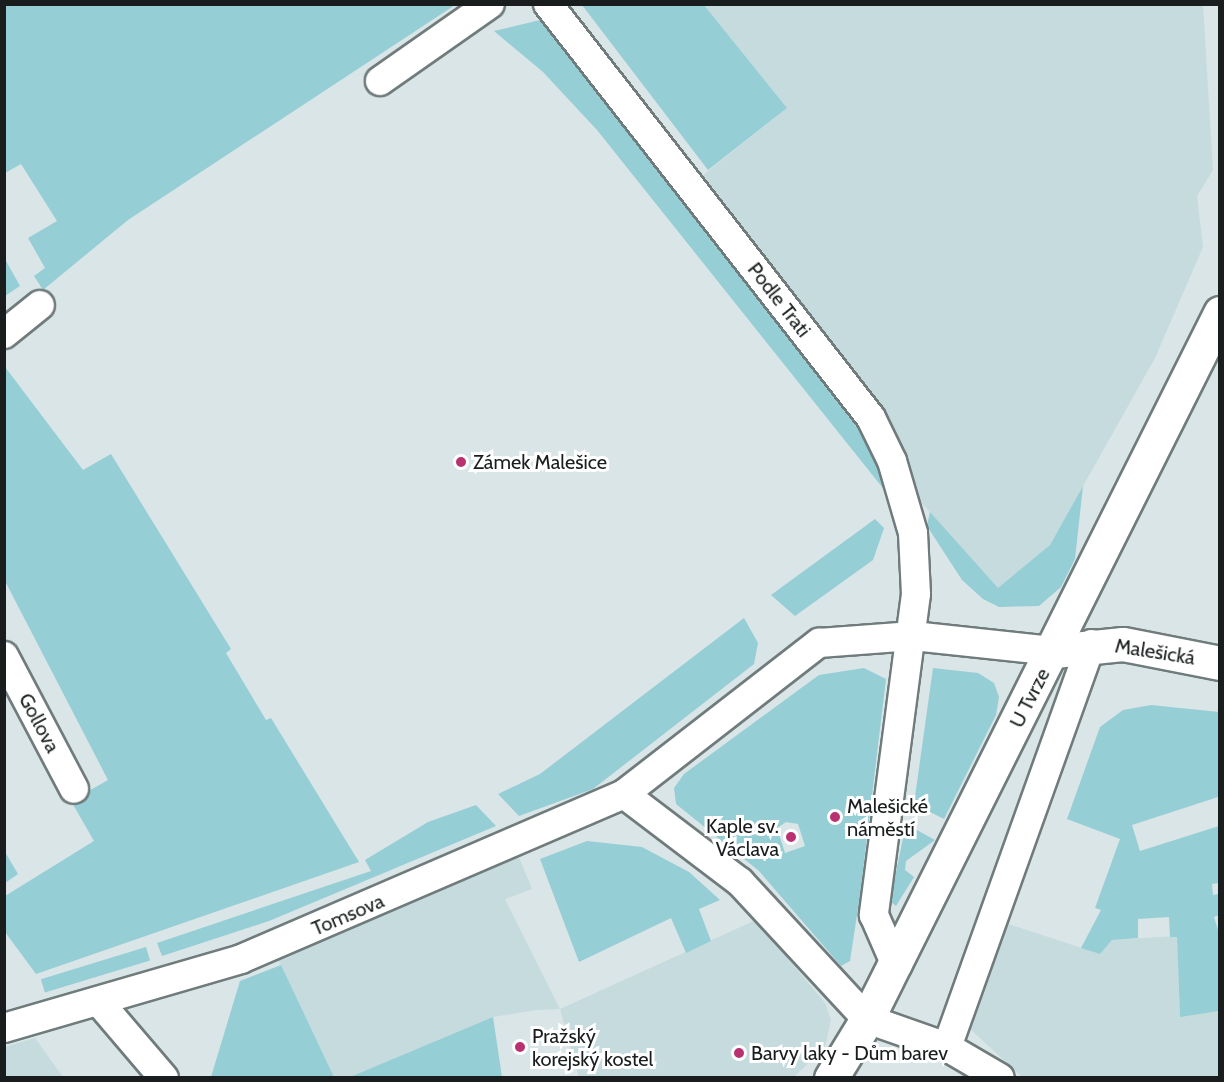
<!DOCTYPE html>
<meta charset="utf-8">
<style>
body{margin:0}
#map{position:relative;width:1224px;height:1082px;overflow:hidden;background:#d9e5e6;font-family:Cabin,sans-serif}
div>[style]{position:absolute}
.built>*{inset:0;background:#c6dbde}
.green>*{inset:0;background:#96ced6;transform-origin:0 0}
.roads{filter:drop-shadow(2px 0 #707b7c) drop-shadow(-2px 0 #707b7c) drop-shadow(0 2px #707b7c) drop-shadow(0 -2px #707b7c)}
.minor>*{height:28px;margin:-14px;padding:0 14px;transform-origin:14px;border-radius:14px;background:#fff}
.tertiary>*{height:33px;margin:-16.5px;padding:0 16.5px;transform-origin:16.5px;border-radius:16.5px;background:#fff}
.secondary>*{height:33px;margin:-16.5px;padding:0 16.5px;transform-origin:16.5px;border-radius:16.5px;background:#fff}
.dots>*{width:16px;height:16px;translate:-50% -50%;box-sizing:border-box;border:3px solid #fff;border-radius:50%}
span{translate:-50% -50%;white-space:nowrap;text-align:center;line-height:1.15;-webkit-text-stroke:6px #fff;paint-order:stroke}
.street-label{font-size:20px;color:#191d1e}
.poi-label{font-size:20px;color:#191d1e}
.left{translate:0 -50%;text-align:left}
.right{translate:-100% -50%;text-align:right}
.frame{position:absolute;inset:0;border:6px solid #191d1e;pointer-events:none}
</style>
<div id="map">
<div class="built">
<div style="clip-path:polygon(704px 5px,1203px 5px,1213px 170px,1197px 196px,1203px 247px,1155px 358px,1050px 545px,998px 589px,920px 501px,880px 403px,703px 175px,787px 108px)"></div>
<div style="clip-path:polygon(518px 855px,532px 889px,505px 899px,560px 1009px,756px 920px,825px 1003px,831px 1020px,825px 1047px,794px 1077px,579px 1077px,560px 1009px,537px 1010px,493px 1017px,350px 1077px,334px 1077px,277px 957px)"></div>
<div style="clip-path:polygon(1002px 922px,1100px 954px,1112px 940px,1177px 936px,1180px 1016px,1219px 1011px,1219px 1077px,1022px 1077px,969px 1028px)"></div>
<div style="clip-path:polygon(35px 1038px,63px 1077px,5px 1077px,5px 1047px)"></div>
</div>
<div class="green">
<div style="clip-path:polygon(5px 4px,455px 4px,455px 5px,128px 220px,43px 290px,34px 276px,45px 268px,28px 238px,57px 221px,21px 164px,5px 173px)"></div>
<div style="clip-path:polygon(582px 5px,704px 5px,787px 108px,708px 170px)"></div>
<div style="clip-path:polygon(540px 20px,870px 444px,890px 497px,597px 130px,543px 72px,494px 31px)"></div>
<div style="clip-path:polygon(5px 259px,20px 286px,5px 296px,4px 296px)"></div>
<div style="clip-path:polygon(5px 367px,83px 470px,111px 454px,231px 649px,226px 653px,266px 720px,271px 718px,359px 862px,36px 974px,5px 932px,5px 896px,94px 841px,71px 801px,108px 780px,5px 581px)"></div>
<div style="clip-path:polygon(1083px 486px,1075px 559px,1061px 587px,1039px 606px,999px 607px,983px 599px,962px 580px,927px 526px,930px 512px,998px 588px,1050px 545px)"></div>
<div style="clip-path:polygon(875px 519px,884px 528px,873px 560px,795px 616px,771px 595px)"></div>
<div style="clip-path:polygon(744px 618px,758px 643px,754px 664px,593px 789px,519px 816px,498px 794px,540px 774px)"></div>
<div style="clip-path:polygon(evenodd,864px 668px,886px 679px,860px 895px,850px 961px,841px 966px,759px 871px,676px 804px,674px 788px,684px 774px,819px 675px,864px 668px,786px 822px,798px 824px,805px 846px,785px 853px,777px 828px,786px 822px)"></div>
<div style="clip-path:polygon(933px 668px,978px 673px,994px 683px,999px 697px,996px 715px,944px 819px,914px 804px)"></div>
<div style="clip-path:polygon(1151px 705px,1219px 712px,1219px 801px,1218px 797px,1132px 825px,1140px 851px,1219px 826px,1219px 883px,1212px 884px,1213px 895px,1219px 894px,1219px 915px,1214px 917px,1219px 933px,1219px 1011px,1180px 1017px,1177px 937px,1170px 937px,1169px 917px,1138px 919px,1138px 938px,1112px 940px,1100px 954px,1081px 948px,1101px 910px,1095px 908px,1120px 839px,1067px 819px,1100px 727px,1123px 710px)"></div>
<div style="clip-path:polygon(476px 805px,496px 826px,269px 921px,162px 956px,157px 943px,371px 871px,365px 860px,428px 822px)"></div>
<div style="clip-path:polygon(906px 824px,935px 840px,906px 861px,905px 870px,914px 877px,896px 906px,890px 901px)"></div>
<div style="clip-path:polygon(587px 841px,642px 847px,689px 872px,720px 900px,699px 909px,711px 941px,686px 953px,671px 918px,579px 962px,540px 859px)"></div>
<div style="clip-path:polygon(5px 852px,18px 874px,5px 883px,4px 883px)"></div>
<div style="left:146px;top:947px;width:14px;height:110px;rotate:73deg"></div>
<div style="clip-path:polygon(281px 965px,334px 1077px,211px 1077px,240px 981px)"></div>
<div style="clip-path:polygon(493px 1017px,502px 1077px,350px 1077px)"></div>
</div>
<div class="roads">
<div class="minor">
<div style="left:548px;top:4px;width:525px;rotate:52.04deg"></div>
<div style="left:871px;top:418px;width:48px;rotate:64deg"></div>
<div style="left:892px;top:461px;width:75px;rotate:73.7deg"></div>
<div style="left:913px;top:533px;width:61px;rotate:87.2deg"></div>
<div style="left:916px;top:594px;width:324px;rotate:97.5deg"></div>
<div style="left:874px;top:915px;width:52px;rotate:66.4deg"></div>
<div style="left:380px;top:81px;width:134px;rotate:-35deg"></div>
<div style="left:4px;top:334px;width:46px;rotate:-38.9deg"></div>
<div style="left:4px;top:656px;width:150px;rotate:62.2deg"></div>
<div style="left:624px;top:794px;width:247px;rotate:-37.8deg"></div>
<div style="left:819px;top:643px;width:94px;rotate:-4.3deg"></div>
<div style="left:913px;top:636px;width:142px;rotate:6.1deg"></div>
<div style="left:99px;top:1002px;width:100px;rotate:49.5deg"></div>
<div style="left:4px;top:1028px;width:247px;rotate:-16.2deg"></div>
<div style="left:241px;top:959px;width:417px;rotate:-23.3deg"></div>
<div style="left:624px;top:794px;width:146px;rotate:37.2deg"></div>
<div style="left:740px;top:882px;width:187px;rotate:47.2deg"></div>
<div style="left:867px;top:1019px;width:85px;rotate:19.3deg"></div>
<div style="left:947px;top:1047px;width:61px;rotate:30.3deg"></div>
<div style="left:947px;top:1047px;width:428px;rotate:-70.3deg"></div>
</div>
<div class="tertiary">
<div style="left:1054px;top:651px;width:69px;rotate:-5.8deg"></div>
<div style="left:1123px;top:644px;width:99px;rotate:11.1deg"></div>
<div style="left:867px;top:1019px;width:63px;rotate:-63.4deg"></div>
</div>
<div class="secondary">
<div style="left:895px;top:963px;width:727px;rotate:-63.43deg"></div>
<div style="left:831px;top:1078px;width:69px;rotate:-58.6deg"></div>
</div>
</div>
<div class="dots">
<div style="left:461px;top:462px;background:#b93170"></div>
<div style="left:835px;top:817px;background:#b93170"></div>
<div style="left:791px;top:837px;background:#b93170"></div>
<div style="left:520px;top:1047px;background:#b93170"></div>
<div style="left:739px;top:1053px;background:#b93170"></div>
</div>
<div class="street-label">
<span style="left:779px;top:300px;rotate:52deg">Podle Trati</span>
<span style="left:1155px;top:652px;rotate:9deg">Malešická</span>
<span style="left:1030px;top:698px;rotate:-63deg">U Tvrze</span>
<span style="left:39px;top:723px;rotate:62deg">Gollova</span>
<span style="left:348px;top:915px;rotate:-23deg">Tomsova</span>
</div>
<div class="poi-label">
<span class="left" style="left:473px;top:462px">Zámek Malešice</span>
<span class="left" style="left:847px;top:818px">Malešické<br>náměstí</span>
<span class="right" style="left:779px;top:838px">Kaple sv.<br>Václava</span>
<span class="left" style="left:532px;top:1048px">Pražský<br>korejský kostel</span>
<span class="left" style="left:751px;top:1053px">Barvy laky - Dům barev</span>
</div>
<div class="frame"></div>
</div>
